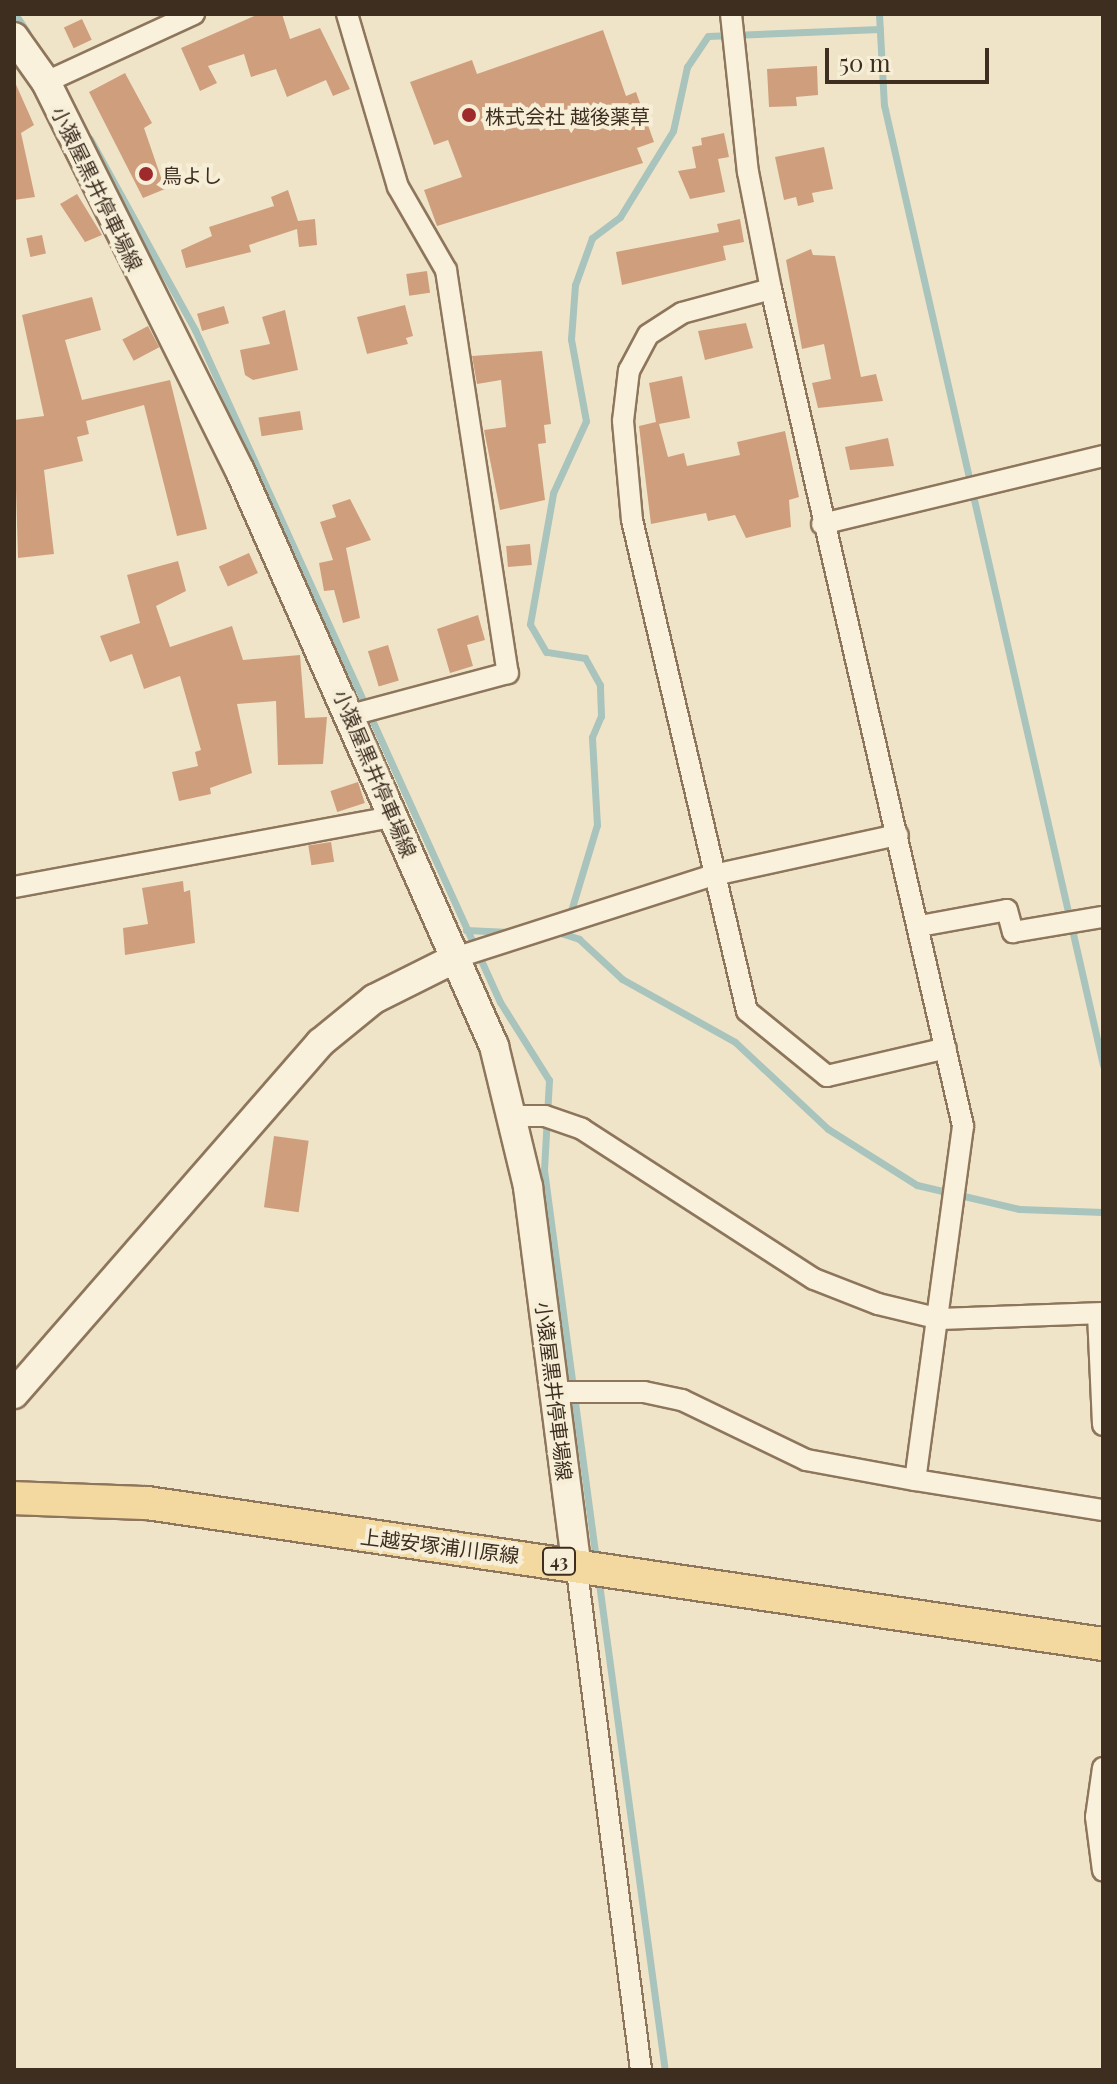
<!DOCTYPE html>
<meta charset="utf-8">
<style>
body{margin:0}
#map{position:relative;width:1117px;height:2084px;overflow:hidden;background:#f0e4c8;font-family:"Playfair Display","Noto Sans JP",serif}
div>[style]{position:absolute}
.stream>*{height:7px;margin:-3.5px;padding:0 3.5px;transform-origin:3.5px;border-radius:3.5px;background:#a9c4bc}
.building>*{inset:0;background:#cf9f7d;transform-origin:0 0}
.roads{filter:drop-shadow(2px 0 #8d765c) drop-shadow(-2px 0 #8d765c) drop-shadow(0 2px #8d765c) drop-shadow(0 -2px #8d765c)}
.street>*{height:20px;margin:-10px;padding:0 10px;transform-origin:10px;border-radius:10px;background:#faf1dc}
.secondary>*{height:28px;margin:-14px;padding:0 14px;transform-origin:14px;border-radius:14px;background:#faf1dc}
.primary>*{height:32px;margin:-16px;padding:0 16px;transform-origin:16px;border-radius:16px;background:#f3d9a0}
.dots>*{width:22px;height:22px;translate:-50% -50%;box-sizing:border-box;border:4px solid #f7eed8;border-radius:50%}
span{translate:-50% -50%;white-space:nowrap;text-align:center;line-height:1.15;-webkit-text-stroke:8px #f7eed8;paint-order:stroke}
.shield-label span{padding:2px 6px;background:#f7eed8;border:2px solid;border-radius:6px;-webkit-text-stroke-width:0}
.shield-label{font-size:18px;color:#3d2e20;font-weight:700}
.poi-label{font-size:20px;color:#3d2e20}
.left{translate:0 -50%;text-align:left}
.street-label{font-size:20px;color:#3d2e20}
.frame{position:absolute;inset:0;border:16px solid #3d2e20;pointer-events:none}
.scale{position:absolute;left:825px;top:48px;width:164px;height:36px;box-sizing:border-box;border:4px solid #3d2e20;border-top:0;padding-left:10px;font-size:24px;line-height:28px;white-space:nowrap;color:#3d2e20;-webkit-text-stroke:6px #f7eed8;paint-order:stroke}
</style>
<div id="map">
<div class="stream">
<div style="left:15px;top:14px;width:22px;rotate:56deg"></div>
<div style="left:879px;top:14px;width:91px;rotate:86.9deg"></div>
<div style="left:884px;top:105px;width:985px;rotate:77.15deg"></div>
<div style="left:90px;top:139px;width:218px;rotate:61.2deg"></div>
<div style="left:195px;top:330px;width:738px;rotate:65.59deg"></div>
<div style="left:500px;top:1002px;width:92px;rotate:57.9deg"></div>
<div style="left:549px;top:1080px;width:90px;rotate:93.2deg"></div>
<div style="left:544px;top:1170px;width:393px;rotate:82.4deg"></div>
<div style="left:466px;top:930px;width:46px;rotate:2.5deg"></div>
<div style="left:561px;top:933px;width:19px;rotate:18deg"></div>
<div style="left:579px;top:939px;width:59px;rotate:42.9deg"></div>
<div style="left:622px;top:979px;width:129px;rotate:29.1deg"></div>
<div style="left:735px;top:1042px;width:127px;rotate:43.1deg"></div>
<div style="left:828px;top:1129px;width:105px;rotate:32.2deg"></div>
<div style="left:917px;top:1185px;width:105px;rotate:13.2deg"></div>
<div style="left:1019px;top:1209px;width:84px;rotate:2deg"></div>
<div style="left:564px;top:934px;width:114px;rotate:-73.2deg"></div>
<div style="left:597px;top:825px;width:88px;rotate:-93.3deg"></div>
<div style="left:592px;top:737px;width:23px;rotate:-67deg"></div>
<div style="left:601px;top:716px;width:31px;rotate:-92deg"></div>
<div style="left:600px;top:685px;width:31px;rotate:-119deg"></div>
<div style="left:585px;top:658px;width:39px;rotate:-171deg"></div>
<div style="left:546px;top:652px;width:32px;rotate:-120deg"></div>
<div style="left:530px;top:624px;width:133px;rotate:-80deg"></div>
<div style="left:553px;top:493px;width:79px;rotate:-65.4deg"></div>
<div style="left:586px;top:421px;width:83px;rotate:-100.4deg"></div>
<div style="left:571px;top:339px;width:54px;rotate:-85.8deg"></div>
<div style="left:575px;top:285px;width:50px;rotate:-70.1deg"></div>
<div style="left:592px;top:238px;width:35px;rotate:-37deg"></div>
<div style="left:620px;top:217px;width:101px;rotate:-58.4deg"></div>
<div style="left:673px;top:131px;width:66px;rotate:-77.7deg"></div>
<div style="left:687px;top:67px;width:37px;rotate:-56deg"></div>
<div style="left:708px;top:36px;width:172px;rotate:-2.3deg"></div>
<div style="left:598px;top:1576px;width:499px;rotate:82.3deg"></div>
</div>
<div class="building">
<div style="clip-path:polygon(259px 14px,282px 14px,290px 39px,320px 28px,350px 89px,333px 96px,326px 80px,287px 97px,276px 69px,251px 77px,244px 54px,208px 66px,217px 83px,200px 91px,181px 48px)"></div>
<div style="left:82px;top:19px;width:23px;height:20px;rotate:65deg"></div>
<div style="clip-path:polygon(603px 30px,626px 96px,636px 92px,654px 142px,637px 148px,643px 163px,437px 226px,424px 190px,462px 177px,448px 140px,434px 145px,410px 82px,472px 60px,477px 74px)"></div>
<div style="clip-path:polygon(817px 66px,818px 95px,796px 97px,797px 106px,769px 107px,767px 69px)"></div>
<div style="clip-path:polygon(125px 73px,152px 123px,144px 128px,165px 189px,143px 198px,89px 92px)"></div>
<div style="clip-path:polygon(14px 80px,34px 125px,21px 133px,35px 197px,14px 200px)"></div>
<div style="clip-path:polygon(724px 133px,729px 157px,718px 159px,725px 192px,690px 199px,678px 171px,696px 168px,692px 147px,702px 145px,701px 138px)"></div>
<div style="clip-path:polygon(824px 147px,833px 189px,812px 193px,814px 202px,798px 206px,796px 197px,784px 200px,775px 157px)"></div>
<div style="clip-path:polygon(288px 190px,298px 221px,315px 219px,317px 245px,299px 247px,297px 229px,249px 245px,251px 252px,186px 268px,181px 250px,212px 236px,209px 227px,274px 206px,271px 197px)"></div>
<div style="clip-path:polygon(77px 194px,102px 235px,85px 242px,60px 204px)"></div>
<div style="clip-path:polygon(740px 219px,744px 242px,723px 246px,726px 260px,622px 285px,616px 252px,719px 232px,717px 224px)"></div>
<div style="left:42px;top:235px;width:19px;height:16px;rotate:78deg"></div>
<div style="clip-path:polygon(811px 249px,813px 255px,835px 256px,861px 377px,876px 374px,883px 401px,818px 408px,812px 383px,831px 379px,824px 344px,802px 349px,786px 260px)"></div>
<div style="left:427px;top:271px;width:22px;height:21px;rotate:82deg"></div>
<div style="clip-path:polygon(92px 297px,101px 330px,65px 340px,82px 400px,170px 380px,207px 529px,177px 536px,144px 405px,86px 421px,89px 434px,77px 437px,83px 461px,44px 470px,54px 554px,18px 558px,14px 420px,44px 416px,22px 315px)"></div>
<div style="clip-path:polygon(405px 305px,413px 336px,406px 338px,408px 344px,367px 354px,357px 317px)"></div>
<div style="left:224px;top:306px;width:18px;height:28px;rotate:74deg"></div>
<div style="clip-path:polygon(285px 310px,298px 370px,253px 380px,245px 375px,240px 350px,270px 344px,262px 317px)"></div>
<div style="clip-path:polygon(746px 323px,753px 348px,705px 360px,698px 331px)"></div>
<div style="left:148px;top:326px;width:24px;height:29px;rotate:62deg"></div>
<div style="clip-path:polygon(542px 351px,551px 424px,544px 425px,546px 443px,538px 444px,545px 500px,500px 510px,484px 430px,506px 427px,501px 380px,477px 384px,472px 356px)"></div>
<div style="clip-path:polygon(682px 376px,690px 418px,659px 424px,668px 457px,684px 453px,687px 466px,740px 455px,737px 442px,785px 431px,799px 497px,789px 500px,791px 527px,746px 538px,735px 515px,708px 521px,706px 513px,651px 524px,639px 426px,656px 422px,649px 383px)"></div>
<div style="left:300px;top:411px;width:19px;height:42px;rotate:81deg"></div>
<div style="clip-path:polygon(888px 438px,894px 466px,850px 470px,845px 447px)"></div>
<div style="clip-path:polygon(350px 499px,371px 540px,346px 548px,360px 618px,343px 623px,334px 590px,324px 591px,319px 563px,333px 560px,320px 522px,336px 517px,332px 505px)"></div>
<div style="left:530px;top:544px;width:21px;height:24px;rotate:85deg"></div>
<div style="left:249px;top:553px;width:22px;height:33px;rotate:66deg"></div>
<div style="clip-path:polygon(178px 561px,186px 591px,156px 606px,170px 647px,232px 626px,243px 660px,300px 655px,305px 718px,327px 717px,323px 764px,278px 765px,276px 701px,237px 704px,252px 773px,210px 788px,211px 794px,179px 801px,172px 772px,198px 766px,195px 752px,201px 750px,180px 676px,144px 689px,132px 654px,110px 662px,100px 636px,140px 623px,127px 575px)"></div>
<div style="clip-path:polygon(478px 615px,485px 640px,467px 645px,473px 666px,450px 673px,437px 629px)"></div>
<div style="left:388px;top:645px;width:37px;height:21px;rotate:73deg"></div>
<div style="left:358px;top:782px;width:22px;height:29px;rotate:72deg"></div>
<div style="left:331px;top:842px;width:20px;height:23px;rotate:81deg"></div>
<div style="clip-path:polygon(183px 881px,184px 892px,190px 890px,195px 943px,125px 955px,123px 928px,148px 924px,142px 888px)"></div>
<div style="left:274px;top:1136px;width:35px;height:72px;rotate:8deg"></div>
</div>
<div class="roads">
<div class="street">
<div style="left:347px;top:14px;width:180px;rotate:73.6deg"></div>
<div style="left:398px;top:187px;width:96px;rotate:60deg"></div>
<div style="left:446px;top:270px;width:408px;rotate:81.3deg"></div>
<div style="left:508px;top:673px;width:163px;rotate:165deg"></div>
<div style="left:731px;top:14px;width:159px;rotate:83.9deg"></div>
<div style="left:748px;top:172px;width:119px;rotate:78.9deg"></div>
<div style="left:771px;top:289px;width:859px;rotate:77.08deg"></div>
<div style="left:963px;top:1126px;width:357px;rotate:97.7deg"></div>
<div style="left:915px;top:1480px;width:190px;rotate:9.1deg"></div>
<div style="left:46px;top:82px;width:163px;rotate:-24.7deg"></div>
<div style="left:771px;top:289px;width:92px;rotate:164.9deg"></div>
<div style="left:682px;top:313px;width:40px;rotate:147.1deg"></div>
<div style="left:648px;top:335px;width:40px;rotate:118deg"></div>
<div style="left:629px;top:370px;width:51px;rotate:96.7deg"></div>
<div style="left:623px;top:421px;width:99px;rotate:84.8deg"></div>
<div style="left:632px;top:520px;width:504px;rotate:76.82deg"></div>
<div style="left:747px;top:1011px;width:103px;rotate:39.1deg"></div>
<div style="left:827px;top:1076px;width:122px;rotate:-13.2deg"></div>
<div style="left:822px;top:524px;width:289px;rotate:-13.6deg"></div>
<div style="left:14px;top:887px;width:385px;rotate:-10.5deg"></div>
<div style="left:920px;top:926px;width:88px;rotate:-10.4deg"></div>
<div style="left:1007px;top:910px;width:23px;rotate:75deg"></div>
<div style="left:1013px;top:932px;width:91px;rotate:-9.5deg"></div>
<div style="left:458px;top:957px;width:269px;rotate:-17.8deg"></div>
<div style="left:714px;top:875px;width:188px;rotate:-12.3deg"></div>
<div style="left:513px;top:1116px;width:32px"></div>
<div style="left:545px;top:1116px;width:39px;rotate:19deg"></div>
<div style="left:582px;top:1129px;width:276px;rotate:32.9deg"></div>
<div style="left:814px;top:1279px;width:69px;rotate:21.3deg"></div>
<div style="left:878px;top:1304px;width:64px;rotate:13.6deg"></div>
<div style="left:940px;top:1319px;width:163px;rotate:-2.1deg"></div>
<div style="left:1098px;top:1314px;width:111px;rotate:87.4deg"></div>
<div style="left:556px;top:1392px;width:88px"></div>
<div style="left:644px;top:1392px;width:39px;rotate:12deg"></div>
<div style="left:682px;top:1400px;width:138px;rotate:25.8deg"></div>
<div style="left:806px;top:1460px;width:111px;rotate:10.4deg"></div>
<div style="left:576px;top:1563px;width:511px;rotate:82.69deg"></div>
<div style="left:1103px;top:1768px;width:49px;rotate:98.1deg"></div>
<div style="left:1096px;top:1817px;width:54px;rotate:82.6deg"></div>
</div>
<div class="secondary">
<div style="left:14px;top:37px;width:55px;rotate:54.6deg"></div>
<div style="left:46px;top:82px;width:435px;rotate:63.5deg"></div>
<div style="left:240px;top:471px;width:629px;rotate:66.17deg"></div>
<div style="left:494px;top:1046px;width:145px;rotate:76.4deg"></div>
<div style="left:528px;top:1187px;width:379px;rotate:82.7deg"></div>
<div style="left:14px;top:1394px;width:466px;rotate:-48.9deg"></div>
<div style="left:320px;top:1043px;width:70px;rotate:-39.2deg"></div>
<div style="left:374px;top:999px;width:94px;rotate:-26.6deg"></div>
</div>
<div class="primary">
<div style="left:14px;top:1498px;width:133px;rotate:2.2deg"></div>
<div style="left:147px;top:1503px;width:966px;rotate:8.39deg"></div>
</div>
</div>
<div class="dots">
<div style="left:469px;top:115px;background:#9e2a2b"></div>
<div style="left:146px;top:174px;background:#9e2a2b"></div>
</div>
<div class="shield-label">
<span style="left:559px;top:1561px">43</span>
</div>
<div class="poi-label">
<span class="left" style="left:485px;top:115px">株式会社 越後薬草</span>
<span class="left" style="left:162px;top:174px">鳥よし</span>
</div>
<div class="street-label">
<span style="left:98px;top:188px;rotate:64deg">小猿屋黒井停車場線</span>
<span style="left:376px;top:773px;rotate:67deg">小猿屋黒井停車場線</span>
<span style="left:555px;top:1391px;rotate:83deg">小猿屋黒井停車場線</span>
<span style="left:440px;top:1545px;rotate:7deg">上越安塚浦川原線</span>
</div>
<div class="frame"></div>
<div class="scale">50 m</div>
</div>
